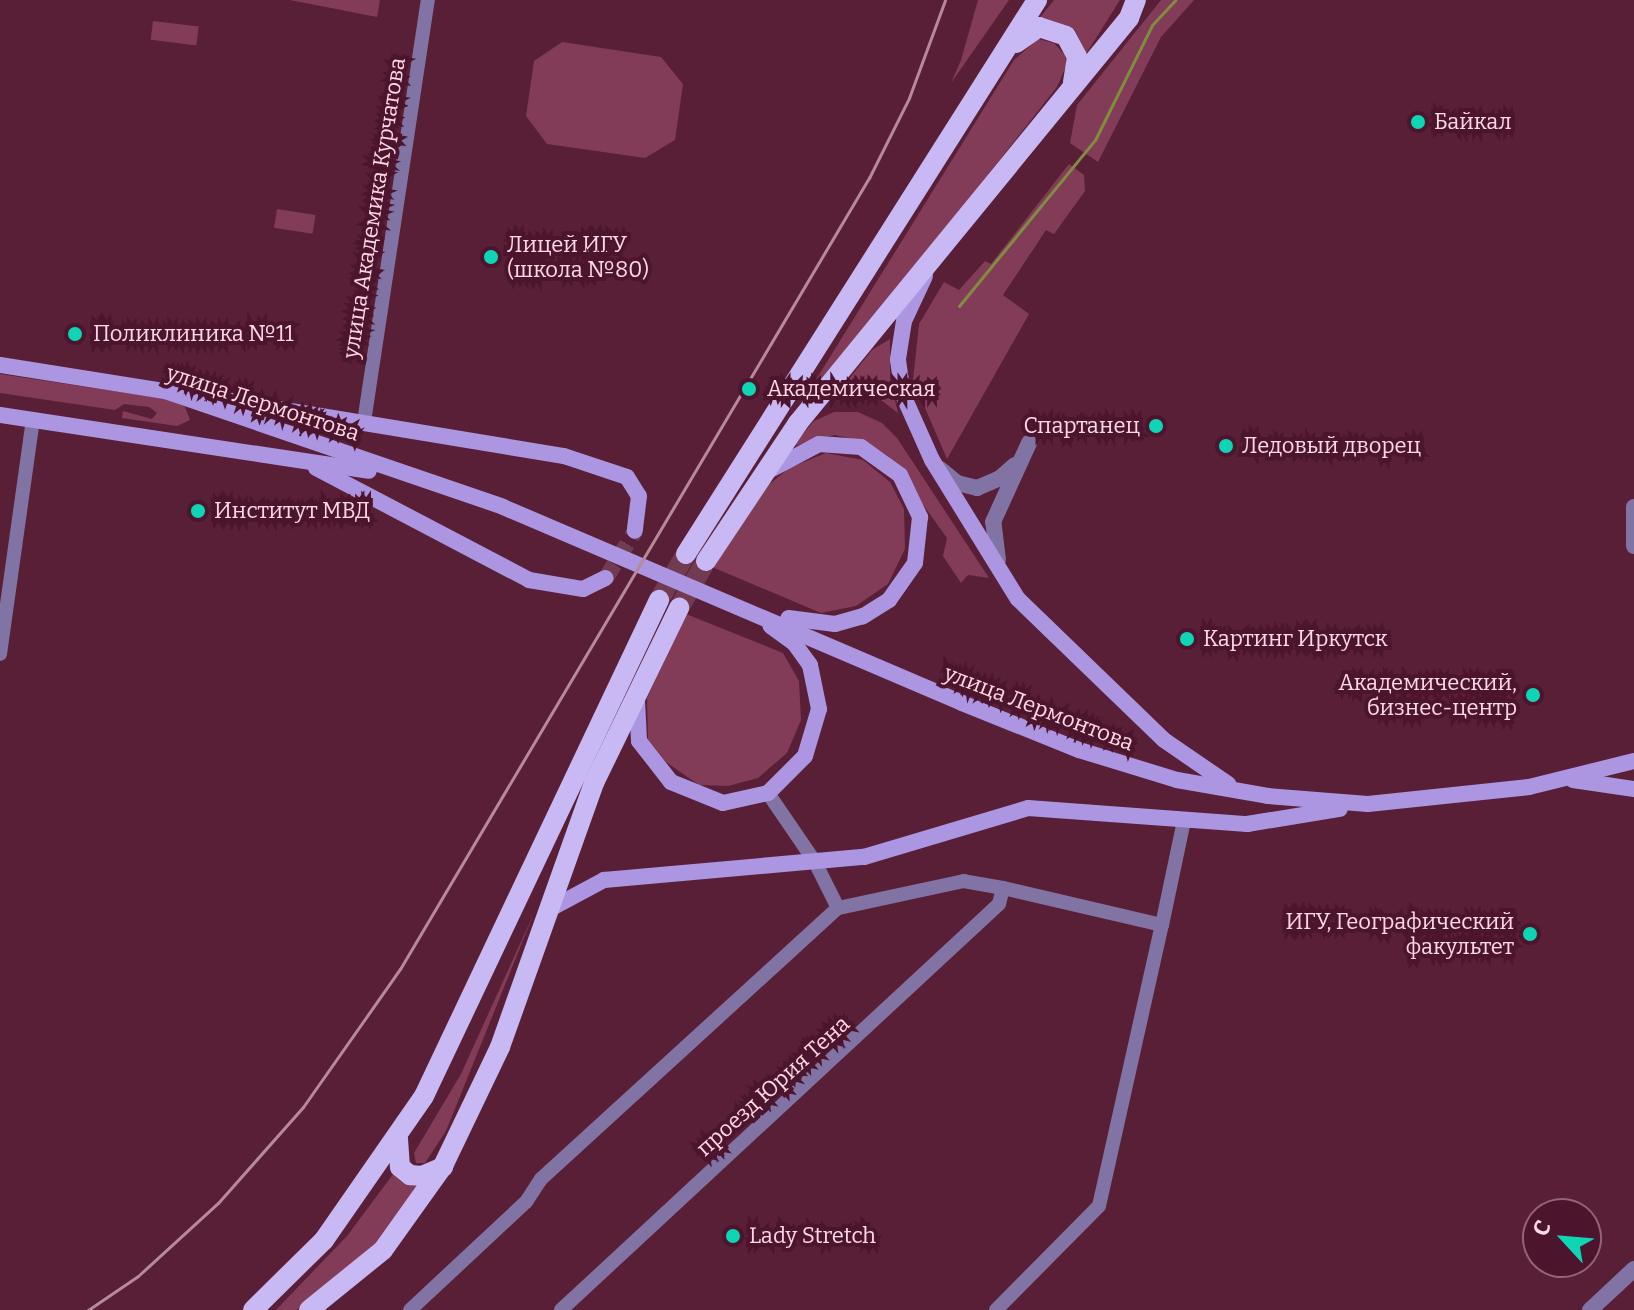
<!DOCTYPE html>
<meta charset="utf-8">
<style>
body{margin:0}
#map{position:relative;width:1634px;height:1310px;overflow:hidden;background:#581f37;font-family:Bitter,serif}
div>[style]{position:absolute}
.green>*{inset:0;background:#823c58;transform-origin:0 0}
.stream>*{height:3px;margin:-1.5px;padding:0 1.5px;transform-origin:1.5px;border-radius:1.5px;background:#808c3e}
.secondary-tunnel>*{height:16px;margin-top:-8px;transform-origin:0;background:repeating-linear-gradient(90deg,#713b51 0 16px,transparent 0 24px)}
.primary-tunnel>*{height:20px;margin-top:-10px;transform-origin:0;background:repeating-linear-gradient(90deg,#713b51 0 20px,transparent 0 30px)}
.minor>*{height:14px;margin:-7px;padding:0 7px;transform-origin:7px;border-radius:7px;background:#8174a4}
.tertiary>*{height:16px;margin:-8px;padding:0 8px;transform-origin:8px;border-radius:8px;background:#8174a4}
.secondary>*{height:16px;margin:-8px;padding:0 8px;transform-origin:8px;border-radius:8px;background:#ac96e2}
.primary>*{height:20px;margin:-10px;padding:0 10px;transform-origin:10px;border-radius:10px;background:#c8b9f4}
.rail>*{height:3px;margin:-1.5px;padding:0 1.5px;transform-origin:1.5px;border-radius:1.5px;background:#b7899a}
.dots>*{width:22px;height:22px;translate:-50% -50%;box-sizing:border-box;border:4px solid #4c152d;border-radius:50%}
span{translate:-50% -50%;white-space:nowrap;text-align:center;line-height:1.15;-webkit-text-stroke:8px #4c152d;paint-order:stroke}
.poi-label{font-size:22px;color:#fed9e5}
.left{translate:0 -50%;text-align:left}
.right{translate:-100% -50%;text-align:right}
.street-label{font-size:22px;color:#fed9e5}
.north{position:absolute;left:1522px;top:1198px;width:80px;height:80px;box-sizing:border-box;background:#4c152d;border:2px solid #936377;border-radius:50%;rotate:296deg;font-size:22px;font-weight:700;line-height:32px;text-align:center;color:#fed9e5}
.north::after{content:'';display:block;margin:auto;width:28px;height:36px;background:#0dd5b5;clip-path:polygon(50% 0,100% 100%,50% 72%,0 100%)}
</style>
<div id="map">
<div class="green">
<div style="clip-path:polygon(290px 0,380px 0,377px 17px)"></div>
<div style="clip-path:polygon(978px 0,1009px 0,951px 83px,961px 60px)"></div>
<div style="clip-path:polygon(1054px 0,1120px 0,1086px 54px,1075px 30px,1038px 20px)"></div>
<div style="clip-path:polygon(1161px 0,1194px 0,1161px 37px,1098px 162px,1070px 143px,1077px 105px)"></div>
<div style="left:153px;top:21px;width:46px;height:19px;rotate:7deg"></div>
<div style="clip-path:polygon(1038px 39px,1054px 43px,1065px 55px,1067px 64px,1057px 87px,776px 444px,1014px 60px)"></div>
<div style="clip-path:polygon(562px 42px,661px 57px,683px 84px,675px 140px,645px 158px,547px 144px,526px 116px,534px 61px)"></div>
<div style="clip-path:polygon(1069px 164px,1084px 175px,1085px 191px,1054px 234px,1046px 230px,1003px 295px,1029px 314px,947px 459px,913px 380px,919px 324px,944px 282px,959px 290px,985px 261px,991px 264px)"></div>
<div style="left:277px;top:209px;width:39px;height:19px;rotate:9deg"></div>
<div style="clip-path:polygon(890px 339px,890px 379px,898px 413px,877px 397px,840px 390px,872px 350px)"></div>
<div style="clip-path:polygon(0 374px,173px 400px,185px 407px,190px 420px,177px 426px,122px 418px,123px 411px,152px 419px,157px 413px,149px 407px,124px 404px,115px 410px,0 393px)"></div>
<div style="clip-path:polygon(834px 412px,858px 412px,882px 423px,897px 438px,989px 578px,968px 575px,961px 583px,943px 556px,947px 538px,888px 456px,866px 442px,835px 435px,791px 447px,814px 421px)"></div>
<div style="clip-path:polygon(826px 453px,863px 460px,890px 482px,904px 509px,905px 549px,888px 584px,856px 606px,821px 613px,712px 567px,755px 496px,789px 468px)"></div>
<div style="clip-path:polygon(686px 614px,783px 653px,799px 681px,801px 720px,787px 753px,758px 778px,728px 786px,699px 785px,666px 762px,648px 739px,647px 698px)"></div>
<div style="clip-path:polygon(534px 913px,446px 1131px,425px 1163px,416px 1163px,414px 1153px,461px 1074px)"></div>
<div style="clip-path:polygon(397px 1169px,402px 1180px,422px 1184px,380px 1240px,319px 1295px,296px 1310px,276px 1310px,347px 1236px)"></div>
</div>
<div class="stream">
<div style="left:959px;top:306px;width:215px;rotate:-50.7deg"></div>
<div style="left:1095px;top:140px;width:128px;rotate:-63.6deg"></div>
<div style="left:1152px;top:25px;width:34px;rotate:-47deg"></div>
</div>
<div class="secondary-tunnel">
<div style="left:606px;top:578px;width:55px;rotate:-58.3deg"></div>
</div>
<div class="primary-tunnel">
<div style="left:659px;top:600px;width:53px;rotate:-59.6deg"></div>
<div style="left:679px;top:608px;width:54px;rotate:-60.1deg"></div>
</div>
<div class="minor">
<div style="left:364px;top:422px;width:427px;rotate:-81.4deg"></div>
<div style="left:0;top:654px;width:236px;rotate:-82deg"></div>
<div style="left:1162px;top:925px;width:106px;rotate:-78.1deg"></div>
<div style="left:410px;top:1310px;width:158px;rotate:-43deg"></div>
<div style="left:526px;top:1202px;width:27px;rotate:-57deg"></div>
<div style="left:541px;top:1179px;width:402px;rotate:-42.4deg"></div>
<div style="left:561px;top:1310px;width:597px;rotate:-42.83deg"></div>
<div style="left:999px;top:904px;width:16px;rotate:-76deg"></div>
<div style="left:1003px;top:888px;width:40px;rotate:-170deg"></div>
<div style="left:964px;top:881px;width:129px;rotate:167.9deg"></div>
<div style="left:838px;top:908px;width:51px;rotate:-116.6deg"></div>
<div style="left:815px;top:862px;width:83px;rotate:-124.3deg"></div>
<div style="left:996px;top:1310px;width:146px;rotate:-45.3deg"></div>
<div style="left:1099px;top:1206px;width:288px;rotate:-77.4deg"></div>
<div style="left:1162px;top:925px;width:163px;rotate:-166.9deg"></div>
</div>
<div class="tertiary">
<div style="left:940px;top:469px;width:22px;rotate:39deg"></div>
<div style="left:957px;top:483px;width:21px;rotate:14deg"></div>
<div style="left:977px;top:488px;width:25px;rotate:-23deg"></div>
<div style="left:1000px;top:478px;width:20px;rotate:-41deg"></div>
<div style="left:1634px;top:507px;width:39px;rotate:90deg"></div>
<div style="left:998px;top:560px;width:38px;rotate:-97deg"></div>
<div style="left:993px;top:522px;width:87px;rotate:-65.5deg"></div>
<div style="left:1590px;top:1310px;width:60px;rotate:-43deg"></div>
</div>
<div class="secondary">
<div style="left:925px;top:276px;width:50px;rotate:115deg"></div>
<div style="left:904px;top:321px;width:39px;rotate:99deg"></div>
<div style="left:898px;top:360px;width:35px;rotate:82deg"></div>
<div style="left:903px;top:395px;width:71px;rotate:66deg"></div>
<div style="left:932px;top:460px;width:163px;rotate:58.3deg"></div>
<div style="left:1018px;top:599px;width:203px;rotate:44deg"></div>
<div style="left:1164px;top:740px;width:78px;rotate:34.5deg"></div>
<div style="left:0;top:365px;width:167px;rotate:9deg"></div>
<div style="left:165px;top:391px;width:357px;rotate:18.9deg"></div>
<div style="left:503px;top:507px;width:499px;rotate:23.1deg"></div>
<div style="left:962px;top:703px;width:126px;rotate:21.9deg"></div>
<div style="left:1079px;top:750px;width:102px;rotate:17deg"></div>
<div style="left:1177px;top:780px;width:92px;rotate:10deg"></div>
<div style="left:1268px;top:796px;width:100px;rotate:4.6deg"></div>
<div style="left:1368px;top:804px;width:162px;rotate:-6deg"></div>
<div style="left:1529px;top:787px;width:108px;rotate:-13.9deg"></div>
<div style="left:207px;top:397px;width:362px;rotate:9.4deg"></div>
<div style="left:564px;top:456px;width:66px;rotate:18.4deg"></div>
<div style="left:627px;top:477px;width:22px;rotate:58deg"></div>
<div style="left:639px;top:496px;width:35px;rotate:97deg"></div>
<div style="left:0;top:415px;width:373px;rotate:8.6deg"></div>
<div style="left:316px;top:468px;width:241px;rotate:27.7deg"></div>
<div style="left:529px;top:580px;width:55px;rotate:9.5deg"></div>
<div style="left:583px;top:589px;width:25px;rotate:-26deg"></div>
<div style="left:772px;top:469px;width:53px;rotate:-28deg"></div>
<div style="left:819px;top:444px;width:42px;rotate:4.1deg"></div>
<div style="left:861px;top:447px;width:48px;rotate:35.7deg"></div>
<div style="left:900px;top:475px;width:47px;rotate:64.5deg"></div>
<div style="left:920px;top:517px;width:46px;rotate:96.2deg"></div>
<div style="left:915px;top:563px;width:45px;rotate:125.1deg"></div>
<div style="left:889px;top:600px;width:31px;rotate:148deg"></div>
<div style="left:863px;top:616px;width:29px;rotate:164deg"></div>
<div style="left:835px;top:624px;width:47px;rotate:-172.7deg"></div>
<div style="left:637px;top:700px;width:41px;rotate:87.2deg"></div>
<div style="left:639px;top:741px;width:52px;rotate:52deg"></div>
<div style="left:671px;top:782px;width:56px;rotate:22deg"></div>
<div style="left:723px;top:803px;width:46px;rotate:-12.5deg"></div>
<div style="left:768px;top:793px;width:52px;rotate:-45deg"></div>
<div style="left:805px;top:756px;width:49px;rotate:-73.4deg"></div>
<div style="left:819px;top:709px;width:45px;rotate:-101.6deg"></div>
<div style="left:810px;top:665px;width:27px;rotate:-126deg"></div>
<div style="left:794px;top:643px;width:29px;rotate:-144deg"></div>
<div style="left:1573px;top:780px;width:62px;rotate:8.4deg"></div>
<div style="left:548px;top:910px;width:64px;rotate:-28.2deg"></div>
<div style="left:604px;top:880px;width:261px;rotate:-5.1deg"></div>
<div style="left:864px;top:857px;width:171px;rotate:-16.6deg"></div>
<div style="left:1028px;top:808px;width:220px;rotate:4.2deg"></div>
<div style="left:1247px;top:824px;width:94px;rotate:-9.2deg"></div>
</div>
<div class="primary">
<div style="left:1016px;top:43px;width:28px;rotate:-35deg"></div>
<div style="left:1039px;top:27px;width:28px;rotate:18deg"></div>
<div style="left:1066px;top:36px;width:24px;rotate:62deg"></div>
<div style="left:1077px;top:57px;width:26px;rotate:99deg"></div>
<div style="left:686px;top:554px;width:656px;rotate:-57.64deg"></div>
<div style="left:706px;top:561px;width:166px;rotate:-56.3deg"></div>
<div style="left:798px;top:423px;width:523px;rotate:-50.74deg"></div>
<div style="left:1129px;top:18px;width:19px;rotate:-69deg"></div>
<div style="left:398px;top:1139px;width:28px;rotate:86deg"></div>
<div style="left:400px;top:1167px;width:13px;rotate:39deg"></div>
<div style="left:410px;top:1175px;width:12px;rotate:5deg"></div>
<div style="left:422px;top:1176px;width:23px;rotate:-23deg"></div>
<div style="left:253px;top:1310px;width:100px;rotate:-44.6deg"></div>
<div style="left:324px;top:1240px;width:175px;rotate:-55.2deg"></div>
<div style="left:424px;top:1096px;width:549px;rotate:-64.65deg"></div>
<div style="left:309px;top:1310px;width:95px;rotate:-39deg"></div>
<div style="left:383px;top:1250px;width:103px;rotate:-54.5deg"></div>
<div style="left:443px;top:1166px;width:132px;rotate:-64.4deg"></div>
<div style="left:500px;top:1047px;width:280px;rotate:-70.4deg"></div>
<div style="left:594px;top:783px;width:195px;rotate:-64.1deg"></div>
</div>
<div class="rail">
<div style="left:88px;top:1310px;width:60px;rotate:-34.2deg"></div>
<div style="left:138px;top:1276px;width:108px;rotate:-42.4deg"></div>
<div style="left:218px;top:1203px;width:128px;rotate:-48.5deg"></div>
<div style="left:303px;top:1107px;width:169px;rotate:-54.9deg"></div>
<div style="left:400px;top:969px;width:920px;rotate:-59.34deg"></div>
<div style="left:869px;top:178px;width:89px;rotate:-63.4deg"></div>
<div style="left:909px;top:98px;width:104px;rotate:-69.8deg"></div>
</div>
<div class="dots">
<div style="left:1418px;top:122px;background:#0dd5b5"></div>
<div style="left:491px;top:257px;background:#0dd5b5"></div>
<div style="left:75px;top:334px;background:#0dd5b5"></div>
<div style="left:749px;top:389px;background:#0dd5b5"></div>
<div style="left:1156px;top:426px;background:#0dd5b5"></div>
<div style="left:1226px;top:446px;background:#0dd5b5"></div>
<div style="left:198px;top:511px;background:#0dd5b5"></div>
<div style="left:1187px;top:639px;background:#0dd5b5"></div>
<div style="left:1533px;top:695px;background:#0dd5b5"></div>
<div style="left:1530px;top:934px;background:#0dd5b5"></div>
<div style="left:733px;top:1236px;background:#0dd5b5"></div>
</div>
<div class="poi-label">
<span class="left" style="left:1434px;top:122px">Байкал</span>
<span class="left" style="left:507px;top:257px">Лицей ИГУ<br>(школа №80)</span>
<span class="left" style="left:93px;top:334px">Поликлиника №11</span>
<span class="left" style="left:767px;top:389px">Академическая</span>
<span class="right" style="left:1140px;top:426px">Спартанец</span>
<span class="left" style="left:1242px;top:446px">Ледовый дворец</span>
<span class="left" style="left:214px;top:511px">Институт МВД</span>
<span class="left" style="left:1203px;top:639px">Картинг Иркутск</span>
<span class="right" style="left:1517px;top:695px">Академический,<br>бизнес-центр</span>
<span class="right" style="left:1514px;top:934px">ИГУ, Географический<br>факультет</span>
<span class="left" style="left:749px;top:1236px">Lady Stretch</span>
</div>
<div class="street-label">
<span style="left:374px;top:208px;rotate:-81deg">улица Академика Курчатова</span>
<span style="left:263px;top:403px;rotate:18deg">улица Лермонтова</span>
<span style="left:1039px;top:708px;rotate:21deg">улица Лермонтова</span>
<span style="left:773px;top:1086px;rotate:-42deg">проезд Юрия Тена</span>
</div>
<div class="north">С</div>
</div>
